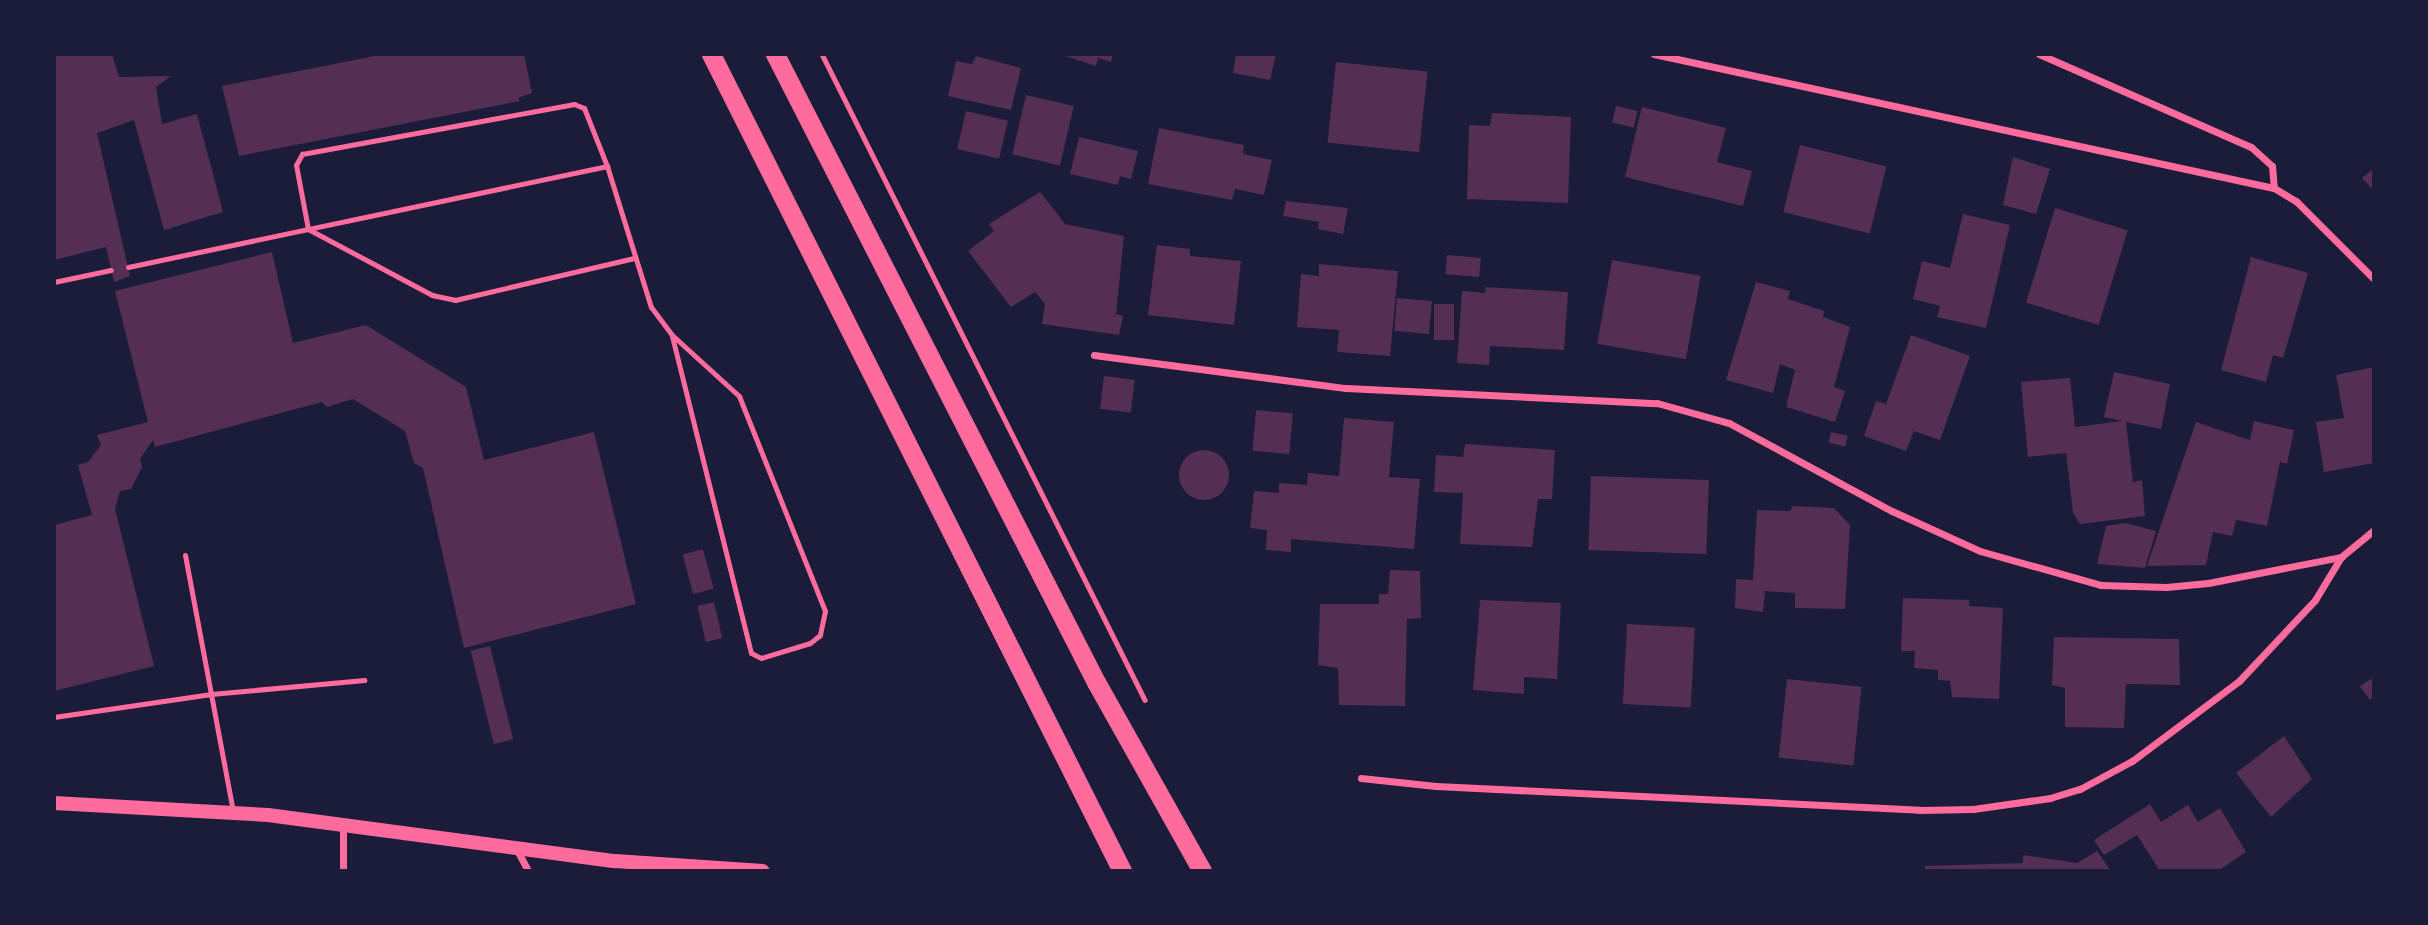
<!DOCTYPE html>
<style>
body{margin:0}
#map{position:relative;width:2428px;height:925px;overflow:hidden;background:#1b1b3a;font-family:Cabin,sans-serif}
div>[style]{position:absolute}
.building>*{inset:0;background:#542f53;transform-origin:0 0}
.round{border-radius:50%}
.path>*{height:4.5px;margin:-2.25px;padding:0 2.25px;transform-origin:2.25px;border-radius:2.25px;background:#ff6b9d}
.service>*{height:5px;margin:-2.5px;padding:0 2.5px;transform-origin:2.5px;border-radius:2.5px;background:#ff6b9d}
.minor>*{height:7px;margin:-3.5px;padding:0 3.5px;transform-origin:3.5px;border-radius:3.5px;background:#ff6b9d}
.secondary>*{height:14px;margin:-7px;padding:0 7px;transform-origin:7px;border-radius:7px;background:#ff6b9d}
.trunk>*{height:19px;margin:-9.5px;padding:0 9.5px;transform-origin:9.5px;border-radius:9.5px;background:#ff6b9d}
span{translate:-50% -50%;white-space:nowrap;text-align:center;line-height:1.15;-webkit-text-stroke:7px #1b1b3a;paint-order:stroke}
.frame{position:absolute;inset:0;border:56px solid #1b1b3a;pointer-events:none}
</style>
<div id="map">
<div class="building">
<div style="clip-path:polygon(54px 54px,112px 54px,119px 77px,171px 76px,156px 87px,162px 124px,197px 114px,223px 212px,164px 230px,134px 120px,97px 133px,130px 276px,114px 282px,106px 247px,54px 260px)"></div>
<div style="clip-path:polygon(385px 54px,524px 54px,532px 93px,518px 98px,520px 101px,239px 156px,222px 86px)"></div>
<div style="clip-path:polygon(1060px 54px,1113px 54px,1111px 62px,1098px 58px,1096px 66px)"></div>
<div style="clip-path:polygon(1236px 54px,1276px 54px,1270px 80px,1233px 73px)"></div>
<div style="clip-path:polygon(976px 56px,1021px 68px,1011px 110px,948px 96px,956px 61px,972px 64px)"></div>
<div style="left:1336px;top:62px;width:92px;height:81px;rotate:6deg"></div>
<div style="left:1026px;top:95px;width:49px;height:61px;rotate:13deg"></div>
<div style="left:1616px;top:106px;width:22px;height:17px;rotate:13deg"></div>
<div style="clip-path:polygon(1642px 107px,1726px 128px,1717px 162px,1752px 171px,1743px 206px,1625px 177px)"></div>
<div style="left:966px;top:111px;width:43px;height:39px;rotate:13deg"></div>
<div style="clip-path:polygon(1492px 113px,1571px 117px,1568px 203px,1467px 199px,1469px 125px,1490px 126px)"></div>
<div style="clip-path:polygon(1159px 128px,1244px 145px,1243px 154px,1272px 160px,1264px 195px,1235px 189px,1232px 200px,1148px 184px)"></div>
<div style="clip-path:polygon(1079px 137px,1138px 151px,1131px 179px,1120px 176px,1118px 185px,1070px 174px)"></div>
<div style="left:1800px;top:145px;width:89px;height:69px;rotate:14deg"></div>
<div style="clip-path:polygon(2013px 157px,2050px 169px,2036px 214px,2003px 205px)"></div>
<div style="clip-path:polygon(2374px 168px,2374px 191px,2362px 178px)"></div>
<div style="clip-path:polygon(1040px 192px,1065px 224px,1124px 236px,1116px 314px,1123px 316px,1119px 335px,1042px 324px,1045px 304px,1035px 292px,1011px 307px,968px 251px,994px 231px,989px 224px)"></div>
<div style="clip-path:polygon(1286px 201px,1348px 208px,1343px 234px,1318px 229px,1319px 222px,1283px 216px)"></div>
<div style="left:2055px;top:208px;width:76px;height:99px;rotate:17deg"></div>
<div style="clip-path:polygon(1963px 214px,2010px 225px,1986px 328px,1937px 317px,1940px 306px,1913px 299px,1922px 261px,1950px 268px)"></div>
<div style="clip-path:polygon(1157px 245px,1190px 249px,1190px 256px,1241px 261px,1234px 325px,1148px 315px)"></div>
<div style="clip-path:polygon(272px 252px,293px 343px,366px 325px,466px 387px,484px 460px,594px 432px,636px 604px,464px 648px,423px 468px,414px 463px,405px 431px,353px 399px,327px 407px,322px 402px,155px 447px,153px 440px,140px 459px,142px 467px,131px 489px,120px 491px,115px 509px,154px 666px,54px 691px,54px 525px,92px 515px,78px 465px,88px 462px,101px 445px,97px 435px,148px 422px,115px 291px)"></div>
<div style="left:1447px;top:255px;width:34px;height:19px;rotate:5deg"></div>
<div style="clip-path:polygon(2251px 257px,2308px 273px,2283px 358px,2273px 355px,2266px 382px,2221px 370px)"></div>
<div style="left:1612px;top:260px;width:90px;height:85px;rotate:10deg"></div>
<div style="clip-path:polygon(1319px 264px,1398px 271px,1390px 356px,1337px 352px,1339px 330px,1297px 327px,1301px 274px,1319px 276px)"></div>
<div style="clip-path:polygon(1756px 282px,1790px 291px,1788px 299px,1824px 311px,1823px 317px,1850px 327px,1834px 387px,1845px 391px,1835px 422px,1786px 407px,1795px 370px,1780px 364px,1773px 393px,1726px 380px)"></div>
<div style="clip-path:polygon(1486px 287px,1568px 292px,1564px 350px,1490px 346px,1489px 365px,1457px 363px,1462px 291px,1485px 293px)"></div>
<div style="left:1397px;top:298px;width:35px;height:33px;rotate:5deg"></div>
<div style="left:1434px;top:304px;width:20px;height:36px"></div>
<div style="clip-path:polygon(1911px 335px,1970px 356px,1940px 440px,1914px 431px,1906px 451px,1864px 436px,1876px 401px,1886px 404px)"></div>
<div style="clip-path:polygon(2374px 367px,2374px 463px,2324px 472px,2316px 422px,2344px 418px,2336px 375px)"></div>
<div style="clip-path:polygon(2114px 372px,2170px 384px,2161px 429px,2126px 422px,2133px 482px,2142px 480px,2145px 516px,2080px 524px,2073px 513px,2066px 453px,2028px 457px,2021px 382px,2070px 378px,2075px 427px,2122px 421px,2104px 417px)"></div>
<div style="left:1104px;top:376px;width:31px;height:33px;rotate:7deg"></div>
<div style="left:1256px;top:410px;width:37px;height:41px;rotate:5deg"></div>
<div style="clip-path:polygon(1344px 418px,1394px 422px,1389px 477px,1420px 479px,1414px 549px,1291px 539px,1291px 552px,1266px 550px,1267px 530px,1250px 528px,1254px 491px,1279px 493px,1279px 483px,1307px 485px,1308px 473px,1339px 476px)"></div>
<div style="clip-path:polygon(2254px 421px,2294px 430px,2287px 464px,2280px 462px,2267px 526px,2236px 520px,2232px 536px,2213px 532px,2206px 565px,2147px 566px,2196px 422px,2250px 440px)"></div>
<div style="left:1831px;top:432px;width:17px;height:11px;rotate:13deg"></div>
<div style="clip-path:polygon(1465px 444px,1555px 450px,1552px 499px,1538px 499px,1532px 547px,1460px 544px,1463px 493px,1434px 492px,1436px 455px,1463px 457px)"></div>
<div class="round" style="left:1179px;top:450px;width:50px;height:50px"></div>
<div style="left:1591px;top:476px;width:118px;height:74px;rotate:2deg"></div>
<div style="clip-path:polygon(1793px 506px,1834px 508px,1850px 525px,1845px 609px,1795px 608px,1795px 593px,1765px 591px,1763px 612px,1735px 608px,1736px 579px,1753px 580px,1757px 510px,1790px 511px)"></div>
<div style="clip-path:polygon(2125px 523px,2156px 531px,2145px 568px,2097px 564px,2106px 526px)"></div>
<div style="left:703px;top:549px;width:41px;height:21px;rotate:75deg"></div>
<div style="clip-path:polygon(1390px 570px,1420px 571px,1421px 618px,1407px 619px,1405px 706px,1339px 705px,1338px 668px,1318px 665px,1320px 604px,1379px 604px,1379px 594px,1388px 594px)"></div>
<div style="clip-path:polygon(1903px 598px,1969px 600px,1969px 606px,2003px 608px,1999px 699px,1952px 697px,1950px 681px,1938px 680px,1938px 670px,1914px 668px,1915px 651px,1901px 651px)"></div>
<div style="clip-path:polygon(1480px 600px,1561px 603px,1557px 679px,1524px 677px,1524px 694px,1473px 690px)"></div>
<div style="left:714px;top:602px;width:37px;height:17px;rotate:77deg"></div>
<div style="left:1627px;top:624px;width:68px;height:80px;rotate:3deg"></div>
<div style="clip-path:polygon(2054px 637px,2179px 639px,2180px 685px,2126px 684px,2124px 728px,2065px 727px,2065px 688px,2052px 685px)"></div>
<div style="left:490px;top:646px;width:96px;height:20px;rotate:76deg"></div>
<div style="clip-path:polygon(2374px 677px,2374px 697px,2370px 700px,2360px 686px)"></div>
<div style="left:1787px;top:679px;width:75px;height:79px;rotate:6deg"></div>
<div style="clip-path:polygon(2284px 736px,2312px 779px,2271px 817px,2236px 773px)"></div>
<div style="clip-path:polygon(2150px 804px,2161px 822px,2188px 805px,2198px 822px,2220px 808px,2246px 852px,2218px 871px,2160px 871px,2137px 835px,2104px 855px,2094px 840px)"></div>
<div style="clip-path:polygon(2097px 851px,2111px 871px,1925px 871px,1925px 866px,2023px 863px,2023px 855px,2077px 863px)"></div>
</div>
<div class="path">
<div style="left:822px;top:54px;width:722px;rotate:63.43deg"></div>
</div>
<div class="service">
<div style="left:308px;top:229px;width:65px;rotate:-100.6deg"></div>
<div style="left:296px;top:165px;width:13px;rotate:-61deg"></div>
<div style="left:302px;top:154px;width:277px;rotate:-10.4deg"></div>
<div style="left:574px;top:104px;width:11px;rotate:22deg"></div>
<div style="left:584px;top:108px;width:62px;rotate:68.4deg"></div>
<div style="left:607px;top:166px;width:148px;rotate:72.7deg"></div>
<div style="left:651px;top:307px;width:35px;rotate:53deg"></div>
<div style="left:672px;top:335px;width:91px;rotate:42.3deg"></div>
<div style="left:739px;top:396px;width:232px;rotate:68.2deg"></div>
<div style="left:825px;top:611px;width:25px;rotate:102deg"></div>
<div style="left:820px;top:635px;width:13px;rotate:141deg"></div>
<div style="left:810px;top:643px;width:51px;rotate:163deg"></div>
<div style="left:761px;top:658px;width:11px;rotate:-153deg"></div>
<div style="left:751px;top:653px;width:328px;rotate:-104deg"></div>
<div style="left:308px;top:229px;width:140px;rotate:28deg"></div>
<div style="left:432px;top:295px;width:24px;rotate:12deg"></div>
<div style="left:455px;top:300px;width:184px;rotate:-13.2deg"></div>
<div style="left:128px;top:267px;width:490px;rotate:-11.9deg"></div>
<div style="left:54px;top:282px;width:58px;rotate:-11.9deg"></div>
<div style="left:185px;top:555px;width:261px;rotate:79.4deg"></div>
<div style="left:54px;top:717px;width:159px;rotate:-8.3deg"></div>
<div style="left:211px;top:694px;width:154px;rotate:-5.2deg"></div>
</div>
<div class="minor">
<div style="left:1654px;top:54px;width:634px;rotate:12.2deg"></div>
<div style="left:2274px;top:188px;width:26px;rotate:31deg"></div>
<div style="left:2296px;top:201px;width:110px;rotate:45deg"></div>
<div style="left:2039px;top:54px;width:232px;rotate:23.7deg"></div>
<div style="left:2251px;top:147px;width:28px;rotate:42deg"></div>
<div style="left:2272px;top:166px;width:22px;rotate:85deg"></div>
<div style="left:1094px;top:355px;width:254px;rotate:7.5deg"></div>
<div style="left:1346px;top:388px;width:311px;rotate:2.8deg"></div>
<div style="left:1657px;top:403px;width:75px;rotate:15.5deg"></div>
<div style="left:1729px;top:423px;width:185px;rotate:28.4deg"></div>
<div style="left:1892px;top:511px;width:97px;rotate:24.4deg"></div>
<div style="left:1980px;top:551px;width:126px;rotate:15.7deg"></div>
<div style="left:2101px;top:585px;width:65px;rotate:1.8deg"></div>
<div style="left:2166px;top:587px;width:42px;rotate:-5.4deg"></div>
<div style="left:2208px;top:583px;width:136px;rotate:-11.1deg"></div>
<div style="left:2341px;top:557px;width:43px;rotate:-39.3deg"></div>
<div style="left:1361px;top:778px;width:75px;rotate:6.1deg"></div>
<div style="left:1436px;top:786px;width:484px;rotate:2.8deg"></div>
<div style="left:1919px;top:810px;width:54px;rotate:-1.1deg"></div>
<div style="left:1973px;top:809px;width:78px;rotate:-8.1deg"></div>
<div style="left:2050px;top:798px;width:31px;rotate:-17deg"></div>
<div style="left:2080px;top:789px;width:59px;rotate:-28.3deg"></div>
<div style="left:2132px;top:761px;width:134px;rotate:-36.8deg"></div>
<div style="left:2239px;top:681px;width:111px;rotate:-46.8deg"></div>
<div style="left:2315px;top:600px;width:50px;rotate:-58.8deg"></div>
<div style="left:517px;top:850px;width:24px;rotate:62deg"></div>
<div style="left:343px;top:871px;width:45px;rotate:-90deg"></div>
</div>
<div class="secondary">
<div style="left:54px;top:803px;width:214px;rotate:3.2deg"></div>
<div style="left:268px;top:815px;width:350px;rotate:7.6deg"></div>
<div style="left:615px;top:861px;width:148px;rotate:3.9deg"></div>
</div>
<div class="trunk">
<div style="left:711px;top:54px;width:915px;rotate:63.29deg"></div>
<div style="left:775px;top:54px;width:705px;rotate:62.93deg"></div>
<div style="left:1096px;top:682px;width:217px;rotate:60.7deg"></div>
</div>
<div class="frame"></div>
</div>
